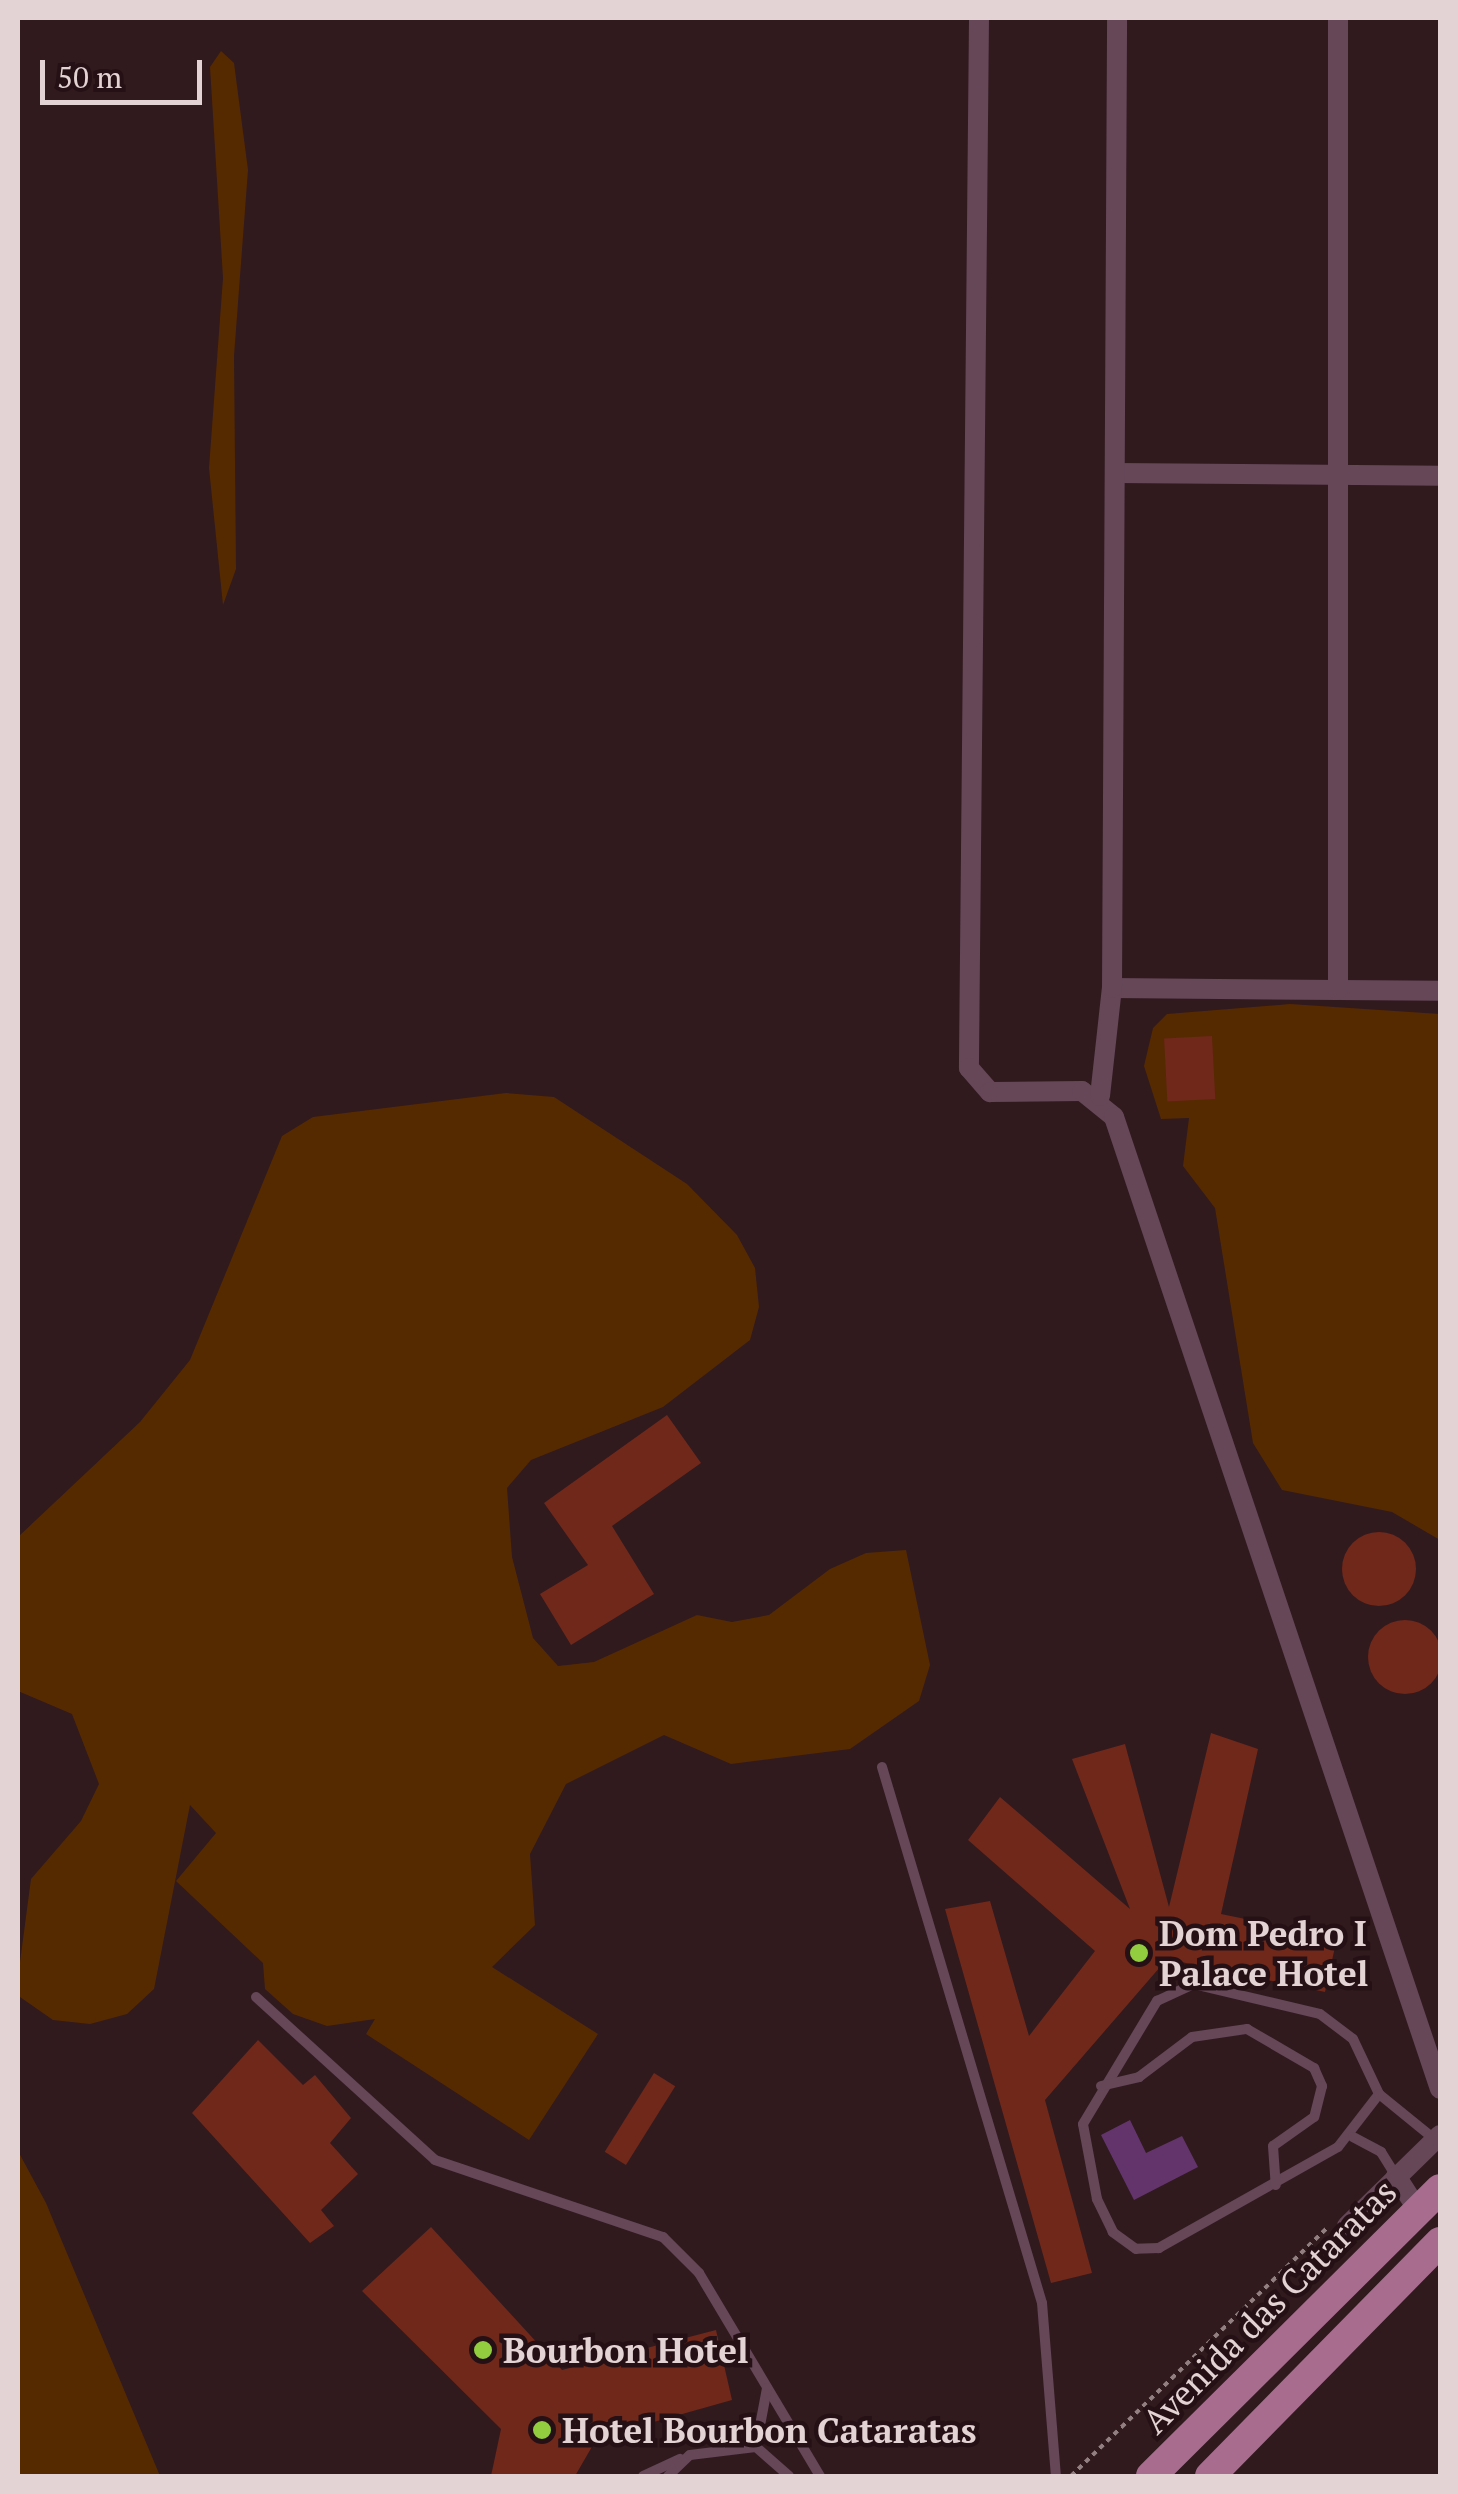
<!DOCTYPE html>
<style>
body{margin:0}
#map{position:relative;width:1458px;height:2494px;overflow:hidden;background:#301a1e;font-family:"PT Serif",serif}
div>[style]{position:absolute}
.green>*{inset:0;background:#552a01}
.water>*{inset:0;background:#63346c}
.building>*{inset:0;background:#70281a;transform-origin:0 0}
.round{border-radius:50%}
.path>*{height:4px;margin-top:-2px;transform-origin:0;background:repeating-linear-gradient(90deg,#917f81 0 5px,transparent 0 10px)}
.lane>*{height:10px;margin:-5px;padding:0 5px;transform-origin:5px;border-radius:5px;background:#654758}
.street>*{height:20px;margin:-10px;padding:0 10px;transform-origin:10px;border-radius:10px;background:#654758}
.primary>*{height:30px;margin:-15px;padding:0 15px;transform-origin:15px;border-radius:15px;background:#a86c8e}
.dots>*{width:28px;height:28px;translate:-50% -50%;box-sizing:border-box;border:5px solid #251115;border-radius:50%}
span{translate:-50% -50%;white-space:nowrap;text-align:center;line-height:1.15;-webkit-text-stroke:9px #251115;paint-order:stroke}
.poi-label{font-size:35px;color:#e3d3d5;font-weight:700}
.left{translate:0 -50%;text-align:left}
.street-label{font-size:35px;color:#e3d3d5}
.frame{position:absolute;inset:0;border:20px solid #e3d3d5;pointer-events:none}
.scale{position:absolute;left:40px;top:60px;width:162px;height:45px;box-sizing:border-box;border:5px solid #e3d3d5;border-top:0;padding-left:12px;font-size:30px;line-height:35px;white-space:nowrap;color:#e3d3d5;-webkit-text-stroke:8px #251115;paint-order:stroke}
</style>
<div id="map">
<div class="green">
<div style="clip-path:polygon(221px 51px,234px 63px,248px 170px,234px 356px,236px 569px,223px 605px,209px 468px,223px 278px,210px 67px)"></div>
<div style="clip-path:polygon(1290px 1004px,1440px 1014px,1440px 1540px,1392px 1512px,1282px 1490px,1253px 1443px,1215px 1208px,1183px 1166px,1189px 1118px,1161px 1119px,1144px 1066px,1153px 1028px,1167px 1014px)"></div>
<div style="clip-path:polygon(506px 1093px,554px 1097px,687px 1184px,737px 1235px,755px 1268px,759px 1307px,750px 1340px,663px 1407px,531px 1460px,507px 1488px,512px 1557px,533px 1638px,558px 1666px,594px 1662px,697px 1615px,732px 1622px,769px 1615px,830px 1569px,866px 1553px,906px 1550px,930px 1665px,919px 1701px,850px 1749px,731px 1764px,664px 1735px,566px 1784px,530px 1854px,535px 1925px,492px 1967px,598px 2034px,529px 2140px,366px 2034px,375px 2019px,327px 2026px,293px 2014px,265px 1989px,263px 1963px,176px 1881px,216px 1833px,190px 1805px,154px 1989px,127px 2014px,90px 2024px,53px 2020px,20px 1997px,18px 1977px,31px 1879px,81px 1821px,99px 1784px,72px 1714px,18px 1691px,18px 1537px,140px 1422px,190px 1360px,282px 1136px,313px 1117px)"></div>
<div style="clip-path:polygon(18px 2151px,46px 2203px,160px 2476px,18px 2476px)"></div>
</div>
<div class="water">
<div style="clip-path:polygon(1130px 2120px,1146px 2153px,1182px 2136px,1198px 2167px,1134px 2200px,1101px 2135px)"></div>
</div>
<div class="building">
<div style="left:1212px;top:1036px;width:63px;height:48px;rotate:87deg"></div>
<div style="clip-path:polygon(667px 1415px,701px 1463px,612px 1526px,654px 1594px,571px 1645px,540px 1594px,588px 1565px,544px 1503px)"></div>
<div class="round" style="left:1342px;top:1532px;width:74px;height:74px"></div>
<div class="round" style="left:1368px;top:1620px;width:74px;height:74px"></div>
<div style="clip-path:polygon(1211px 1733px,1258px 1749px,1221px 1914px,1337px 1938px,1325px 1992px,1167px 1959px,1045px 2100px,1092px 2273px,1051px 2283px,945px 1909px,990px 1901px,1029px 2036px,1095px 1951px,968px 1840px,1000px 1797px,1130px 1909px,1072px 1759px,1125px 1744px,1169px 1907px)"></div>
<div style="clip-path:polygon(258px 2040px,303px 2085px,315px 2075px,351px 2118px,330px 2143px,358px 2174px,321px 2210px,334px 2226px,310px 2243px,192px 2113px)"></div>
<div style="left:654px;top:2073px;width:25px;height:93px;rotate:32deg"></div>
<div style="clip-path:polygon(431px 2227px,562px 2370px,716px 2330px,732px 2400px,597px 2438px,575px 2476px,491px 2476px,501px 2429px,362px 2291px)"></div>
</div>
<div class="path">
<div style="left:1071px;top:2476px;width:355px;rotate:-44.1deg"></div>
</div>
<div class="lane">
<div style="left:882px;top:1767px;width:559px;rotate:73.38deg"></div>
<div style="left:1042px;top:2303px;width:174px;rotate:85.4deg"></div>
<div style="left:1193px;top:1984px;width:130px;rotate:13.3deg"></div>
<div style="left:1320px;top:2014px;width:41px;rotate:37.1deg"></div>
<div style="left:1353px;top:2039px;width:61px;rotate:64.7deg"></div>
<div style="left:1379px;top:2094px;width:67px;rotate:127.7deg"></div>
<div style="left:1338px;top:2147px;width:206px;rotate:150.6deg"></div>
<div style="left:1159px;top:2248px;width:23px;rotate:178deg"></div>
<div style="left:1136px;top:2249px;width:29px;rotate:-144deg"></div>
<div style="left:1113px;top:2232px;width:37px;rotate:-116deg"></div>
<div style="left:1097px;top:2199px;width:76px;rotate:-100.6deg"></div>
<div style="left:1083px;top:2124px;width:144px;rotate:-59deg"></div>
<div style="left:1157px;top:2001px;width:40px;rotate:-25deg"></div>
<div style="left:256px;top:1997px;width:242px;rotate:42.3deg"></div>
<div style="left:435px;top:2160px;width:241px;rotate:18.7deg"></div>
<div style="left:663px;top:2237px;width:51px;rotate:45deg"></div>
<div style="left:699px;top:2273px;width:236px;rotate:59.2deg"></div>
<div style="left:1101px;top:2086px;width:39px;rotate:-13deg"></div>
<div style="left:1139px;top:2077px;width:66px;rotate:-37deg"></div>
<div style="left:1192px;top:2037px;width:56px;rotate:-8.3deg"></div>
<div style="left:1247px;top:2029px;width:78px;rotate:30.2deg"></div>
<div style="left:1314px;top:2068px;width:20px;rotate:66deg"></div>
<div style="left:1322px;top:2086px;width:32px;rotate:104deg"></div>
<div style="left:1314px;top:2117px;width:50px;rotate:144.7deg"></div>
<div style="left:1273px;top:2146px;width:39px;rotate:86deg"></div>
<div style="left:1379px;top:2094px;width:70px;rotate:39.2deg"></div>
<div style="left:1353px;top:2137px;width:32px;rotate:28deg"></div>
<div style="left:1381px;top:2152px;width:28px;rotate:58deg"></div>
<div style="left:756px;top:2447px;width:60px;rotate:-79.4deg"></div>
<div style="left:643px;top:2476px;width:41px;rotate:-24.7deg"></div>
<div style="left:668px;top:2476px;width:30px;rotate:-44deg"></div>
<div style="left:690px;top:2455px;width:66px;rotate:-6.9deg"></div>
<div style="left:756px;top:2447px;width:44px;rotate:41.3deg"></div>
</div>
<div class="street">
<div style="left:979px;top:18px;width:1050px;rotate:90.55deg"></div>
<div style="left:969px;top:1068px;width:32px;rotate:49deg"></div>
<div style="left:990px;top:1092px;width:92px;rotate:-0.6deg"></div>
<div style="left:1082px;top:1091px;width:41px;rotate:39.1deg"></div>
<div style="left:1114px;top:1117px;width:1025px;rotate:71.46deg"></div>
<div style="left:1116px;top:473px;width:324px;rotate:0.5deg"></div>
<div style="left:1112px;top:988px;width:328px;rotate:0.5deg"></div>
<div style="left:1338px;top:990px;width:972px;rotate:-90deg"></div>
<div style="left:1100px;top:1096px;width:109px;rotate:-83.7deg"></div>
<div style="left:1112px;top:988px;width:970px;rotate:-89.7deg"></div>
<div style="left:1396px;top:2176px;width:40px;rotate:57.1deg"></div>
<div style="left:1347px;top:2226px;width:130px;rotate:-44.4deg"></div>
</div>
<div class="primary">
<div style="left:1151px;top:2476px;width:407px;rotate:-44.8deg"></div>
<div style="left:1210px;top:2476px;width:328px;rotate:-45.5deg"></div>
</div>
<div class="dots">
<div style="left:1139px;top:1953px;background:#91cd3f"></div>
<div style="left:483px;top:2350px;background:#91cd3f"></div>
<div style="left:542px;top:2430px;background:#91cd3f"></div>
</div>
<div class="poi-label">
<span class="left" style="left:1159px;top:1953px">Dom Pedro I<br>Palace Hotel</span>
<span class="left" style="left:503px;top:2350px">Bourbon Hotel</span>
<span class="left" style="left:562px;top:2430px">Hotel Bourbon Cataratas</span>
</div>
<div class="street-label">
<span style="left:1269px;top:2306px;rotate:-45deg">Avenida das Cataratas</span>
</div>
<div class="frame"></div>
<div class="scale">50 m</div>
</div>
